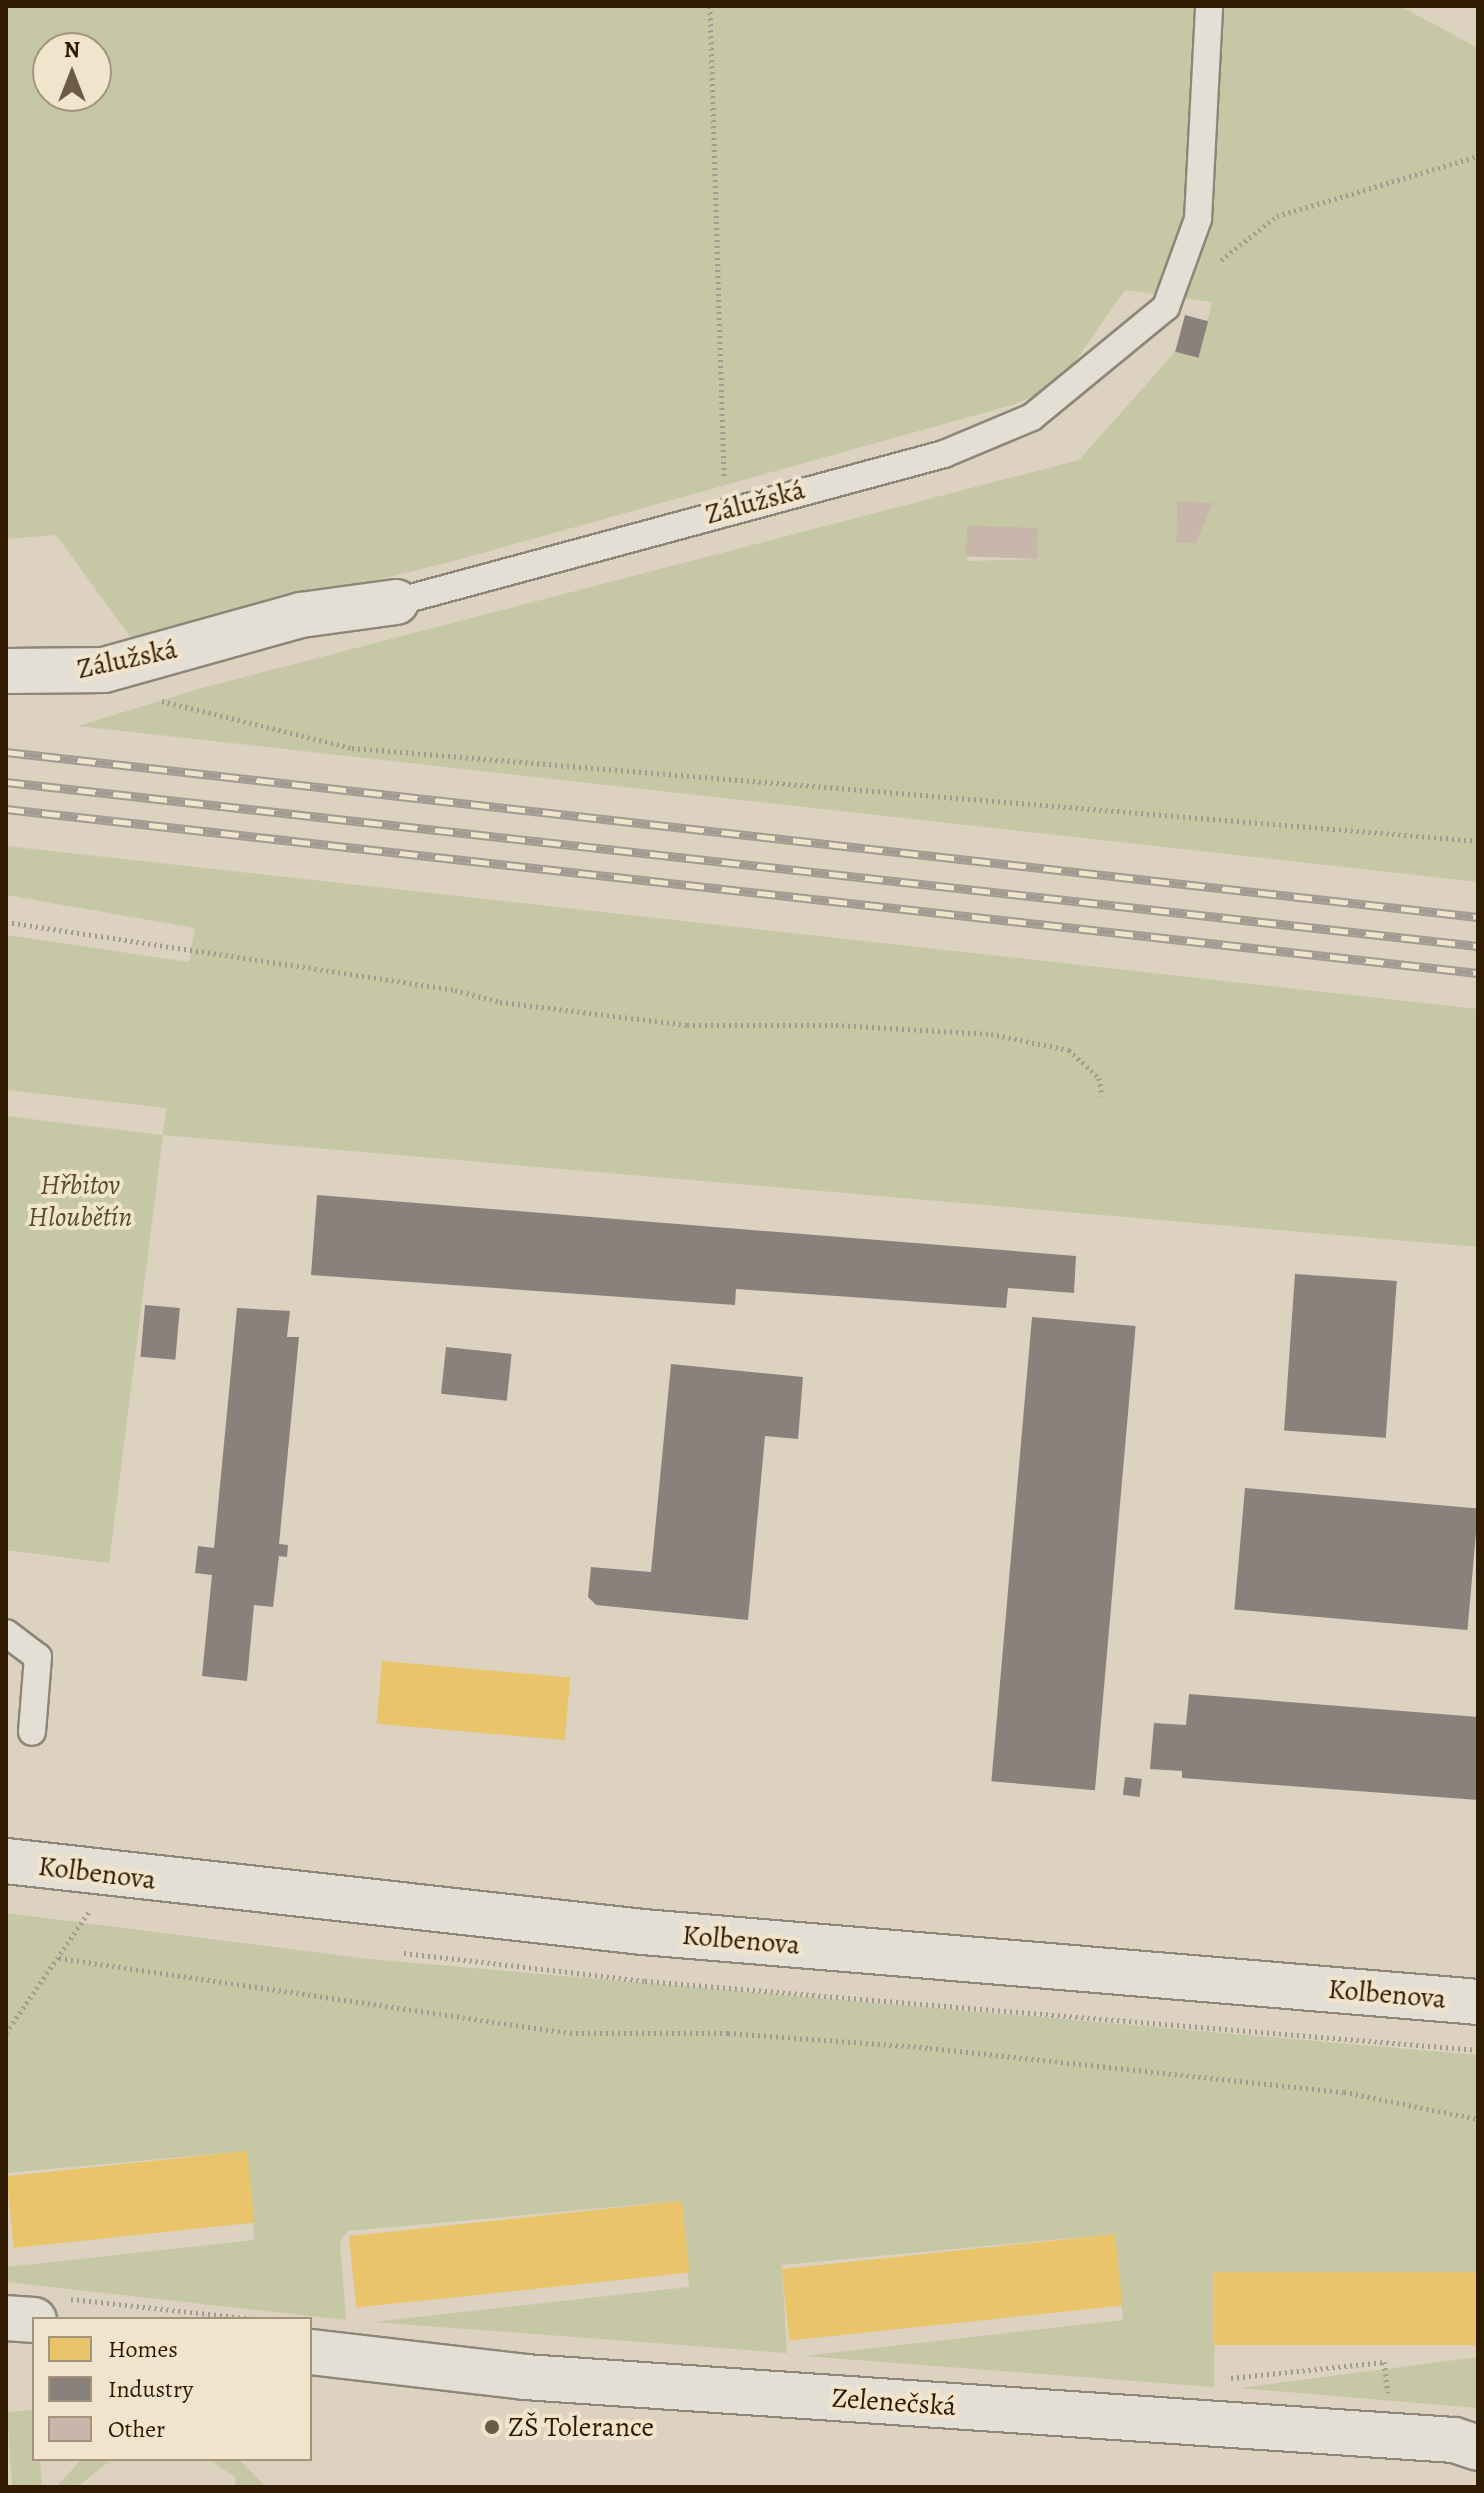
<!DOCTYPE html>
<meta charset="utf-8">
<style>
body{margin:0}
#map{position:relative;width:1484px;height:2493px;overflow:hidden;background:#dcd2bf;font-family:Alegreya,serif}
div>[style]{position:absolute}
.green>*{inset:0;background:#c6c7a4}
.homes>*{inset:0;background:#e9c46a;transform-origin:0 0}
.industry>*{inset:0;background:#8a817c;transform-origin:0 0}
.building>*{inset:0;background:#c9b6aa;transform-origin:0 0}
.path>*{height:5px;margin-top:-2.5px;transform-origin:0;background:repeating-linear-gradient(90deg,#a19b91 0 2px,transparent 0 6px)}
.roads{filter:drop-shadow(2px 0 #8e8678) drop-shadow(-2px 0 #8e8678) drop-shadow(0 2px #8e8678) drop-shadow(0 -2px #8e8678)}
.lane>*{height:26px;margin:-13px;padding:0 13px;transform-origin:13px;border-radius:13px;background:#e4dfd5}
.street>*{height:44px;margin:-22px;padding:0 22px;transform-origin:22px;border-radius:22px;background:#e4dfd5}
.secondary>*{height:44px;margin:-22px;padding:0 22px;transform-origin:22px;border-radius:22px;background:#e4dfd5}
.rail>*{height:9px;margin-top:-4.5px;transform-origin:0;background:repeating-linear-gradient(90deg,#f1e4cd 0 18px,#a19b91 0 36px);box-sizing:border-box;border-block:2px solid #a19b91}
.dots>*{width:22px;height:22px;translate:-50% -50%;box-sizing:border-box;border:4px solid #f1e4cd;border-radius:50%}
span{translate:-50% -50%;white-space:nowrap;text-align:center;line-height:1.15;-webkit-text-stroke:8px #f1e4cd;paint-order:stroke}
.street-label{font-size:28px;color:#301b02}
.park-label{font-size:28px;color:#584c2c;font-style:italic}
.poi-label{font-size:28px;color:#301b02}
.left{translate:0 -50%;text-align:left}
.frame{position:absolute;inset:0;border:8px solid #301b02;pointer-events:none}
.legend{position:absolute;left:32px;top:2317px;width:280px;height:144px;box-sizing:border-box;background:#f1e4cd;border:2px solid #a4947c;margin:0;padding:10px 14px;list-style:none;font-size:24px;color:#301b02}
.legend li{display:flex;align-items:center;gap:16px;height:40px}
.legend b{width:40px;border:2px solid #a4947c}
.north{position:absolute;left:32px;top:32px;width:80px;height:80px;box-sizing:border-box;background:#f1e4cd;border:2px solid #a4947c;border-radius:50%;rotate:0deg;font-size:22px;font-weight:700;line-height:32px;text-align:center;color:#301b02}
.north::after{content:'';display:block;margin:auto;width:28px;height:36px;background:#6c5b44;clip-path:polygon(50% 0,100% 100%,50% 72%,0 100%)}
</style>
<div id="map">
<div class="green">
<div style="clip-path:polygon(evenodd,6px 6px,1400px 6px,1478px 48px,1478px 882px,78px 726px,202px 688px,1079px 460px,1175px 352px,1198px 359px,1212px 302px,1125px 290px,1057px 387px,1012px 405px,450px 562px,132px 639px,56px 535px,6px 539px,6px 6px,48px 48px,96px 48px,96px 96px,48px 96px,48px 48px,6px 6px,1177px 502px,1213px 503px,1196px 542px,1176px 541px,1177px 502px,6px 6px,1037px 528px,1037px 559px,967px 561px,968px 532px,1037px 528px)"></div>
<div style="clip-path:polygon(6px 846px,1478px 1009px,1478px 1247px,163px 1135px,109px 1563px,6px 1550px,6px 1116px,162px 1135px,167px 1108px,6px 1090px,6px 935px,189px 962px,195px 928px,6px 895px)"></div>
<div style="clip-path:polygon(6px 1913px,369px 1959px,1478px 2055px,1478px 2273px,1215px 2298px,1214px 2387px,803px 2356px,1123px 2320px,1115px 2234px,782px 2265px,787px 2353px,373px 2322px,689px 2287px,681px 2201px,348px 2231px,340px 2241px,346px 2320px,6px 2282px,6px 2267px,254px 2240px,247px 2151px,6px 2173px)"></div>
<div style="clip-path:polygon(1478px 2357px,1478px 2408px,1239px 2388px)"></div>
<div style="clip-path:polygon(34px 2410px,34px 2459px,40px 2459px,42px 2487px,12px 2487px,7px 2412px)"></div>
<div style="clip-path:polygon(82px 2459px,112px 2459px,77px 2487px,56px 2487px)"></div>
<div style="clip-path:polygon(208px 2459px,239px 2459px,266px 2487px,236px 2487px,235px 2477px)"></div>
</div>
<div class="homes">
<div style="left:382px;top:1661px;width:189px;height:63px;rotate:5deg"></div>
<div style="left:247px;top:2151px;width:72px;height:242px;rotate:84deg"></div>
<div style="left:682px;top:2201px;width:72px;height:335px;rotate:84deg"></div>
<div style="left:1115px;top:2234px;width:72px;height:335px;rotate:84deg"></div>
<div style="left:1478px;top:2272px;width:73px;height:265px;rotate:90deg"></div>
</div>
<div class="industry">
<div style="left:1185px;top:315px;width:24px;height:38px;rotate:15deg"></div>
<div style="clip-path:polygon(317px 1195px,1076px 1256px,1074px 1293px,1008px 1288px,1006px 1308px,736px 1289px,735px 1305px,311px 1275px)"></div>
<div style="left:1295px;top:1274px;width:102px;height:157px;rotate:4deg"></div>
<div style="left:145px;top:1305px;width:35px;height:52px;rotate:5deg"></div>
<div style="clip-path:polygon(237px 1308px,290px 1311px,287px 1337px,299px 1337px,279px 1544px,288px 1545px,287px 1557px,279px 1556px,273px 1607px,254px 1605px,247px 1681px,202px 1676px,212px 1575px,195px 1573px,198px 1546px,214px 1548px)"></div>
<div style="left:1032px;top:1317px;width:104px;height:466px;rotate:5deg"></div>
<div style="left:446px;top:1347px;width:66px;height:47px;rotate:6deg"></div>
<div style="clip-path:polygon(671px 1364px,803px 1377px,798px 1439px,765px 1436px,748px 1620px,596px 1605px,588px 1597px,591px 1567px,651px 1572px)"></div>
<div style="left:1245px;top:1488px;width:234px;height:122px;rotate:5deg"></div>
<div style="clip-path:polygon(1189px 1694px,1478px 1717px,1478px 1800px,1182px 1778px,1182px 1771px,1150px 1769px,1154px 1723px,1186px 1725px)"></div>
<div style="left:1125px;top:1777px;width:17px;height:18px;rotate:7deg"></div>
</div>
<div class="building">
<div style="clip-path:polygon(1177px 501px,1213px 503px,1196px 543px,1176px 542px)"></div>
<div style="left:1038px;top:528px;width:31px;height:71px;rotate:92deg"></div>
</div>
<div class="path">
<div style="left:710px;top:6px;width:471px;rotate:88.3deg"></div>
<div style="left:1221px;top:260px;width:71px;rotate:-38.2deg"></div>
<div style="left:1277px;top:216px;width:210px;rotate:-16.6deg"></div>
<div style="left:162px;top:701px;width:196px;rotate:13.9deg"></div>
<div style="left:352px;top:748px;width:1130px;rotate:4.72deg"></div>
<div style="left:6px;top:922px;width:454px;rotate:8.6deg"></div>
<div style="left:455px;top:990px;width:47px;rotate:14.9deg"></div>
<div style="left:500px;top:1002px;width:188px;rotate:7deg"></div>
<div style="left:687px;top:1025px;width:149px"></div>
<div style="left:836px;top:1025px;width:155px;rotate:3.3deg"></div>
<div style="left:991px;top:1034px;width:80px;rotate:11.6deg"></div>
<div style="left:1069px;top:1050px;width:41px;rotate:43deg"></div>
<div style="left:1099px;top:1078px;width:18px;rotate:81deg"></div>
<div style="left:404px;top:1953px;width:243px;rotate:6.6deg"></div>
<div style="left:645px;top:1981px;width:836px;rotate:4.74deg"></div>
<div style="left:59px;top:1958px;width:516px;rotate:8.35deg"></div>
<div style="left:570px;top:2033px;width:158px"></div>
<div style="left:728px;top:2033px;width:203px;rotate:4.2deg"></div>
<div style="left:930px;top:2048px;width:416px;rotate:6.1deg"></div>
<div style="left:1344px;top:2092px;width:137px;rotate:11.4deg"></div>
<div style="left:6px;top:2033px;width:147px;rotate:-55.6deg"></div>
<div style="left:71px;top:2299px;width:184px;rotate:6.2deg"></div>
<div style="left:1231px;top:2378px;width:154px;rotate:-6deg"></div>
<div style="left:1384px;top:2362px;width:31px;rotate:83deg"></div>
</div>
<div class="roads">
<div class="lane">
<div style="left:396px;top:602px;width:568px;rotate:-15.11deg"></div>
<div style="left:944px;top:454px;width:95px;rotate:-22.8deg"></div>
<div style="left:1032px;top:417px;width:173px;rotate:-39.4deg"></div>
<div style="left:1166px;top:307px;width:94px;rotate:-70deg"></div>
<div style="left:1198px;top:219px;width:213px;rotate:-87deg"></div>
<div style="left:6px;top:1633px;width:40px;rotate:37deg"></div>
<div style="left:38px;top:1657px;width:75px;rotate:94.6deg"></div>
</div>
<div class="street">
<div style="left:6px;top:671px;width:98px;rotate:-0.6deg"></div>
<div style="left:104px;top:670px;width:205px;rotate:-15.6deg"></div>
<div style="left:301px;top:615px;width:96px;rotate:-7.8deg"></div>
<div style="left:6px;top:2318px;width:28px;rotate:4deg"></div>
<div style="left:310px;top:2352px;width:216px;rotate:6.6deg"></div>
<div style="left:525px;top:2377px;width:931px;rotate:3.88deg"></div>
<div style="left:1454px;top:2440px;width:25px;rotate:18deg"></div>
</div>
<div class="secondary">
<div style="left:6px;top:1861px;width:641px;rotate:6.36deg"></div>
<div style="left:643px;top:1932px;width:838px;rotate:4.79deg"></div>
</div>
</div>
<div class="rail">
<div style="left:6px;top:752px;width:1481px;rotate:6.4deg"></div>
<div style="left:6px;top:782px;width:1481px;rotate:6.36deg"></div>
<div style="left:6px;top:809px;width:1481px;rotate:6.36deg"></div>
</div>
<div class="dots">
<div style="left:492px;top:2427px;background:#6c5b44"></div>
</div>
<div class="street-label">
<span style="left:755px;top:502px;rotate:-15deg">Zálužská</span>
<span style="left:127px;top:659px;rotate:-12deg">Zálužská</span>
<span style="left:97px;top:1873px;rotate:7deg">Kolbenova</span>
<span style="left:741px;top:1940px;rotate:5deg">Kolbenova</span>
<span style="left:1387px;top:1994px;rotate:5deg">Kolbenova</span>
<span style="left:894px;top:2402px;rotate:4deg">Zelenečská</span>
</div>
<div class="park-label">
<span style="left:80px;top:1201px">Hřbitov<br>Hloubětín</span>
</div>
<div class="poi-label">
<span class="left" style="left:508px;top:2427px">ZŠ Tolerance</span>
</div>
<div class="frame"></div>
<ul class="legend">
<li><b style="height:22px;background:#e9c46a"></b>Homes</li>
<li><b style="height:22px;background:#8a817c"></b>Industry</li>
<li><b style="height:22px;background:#c9b6aa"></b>Other</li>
</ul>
<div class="north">N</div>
</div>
